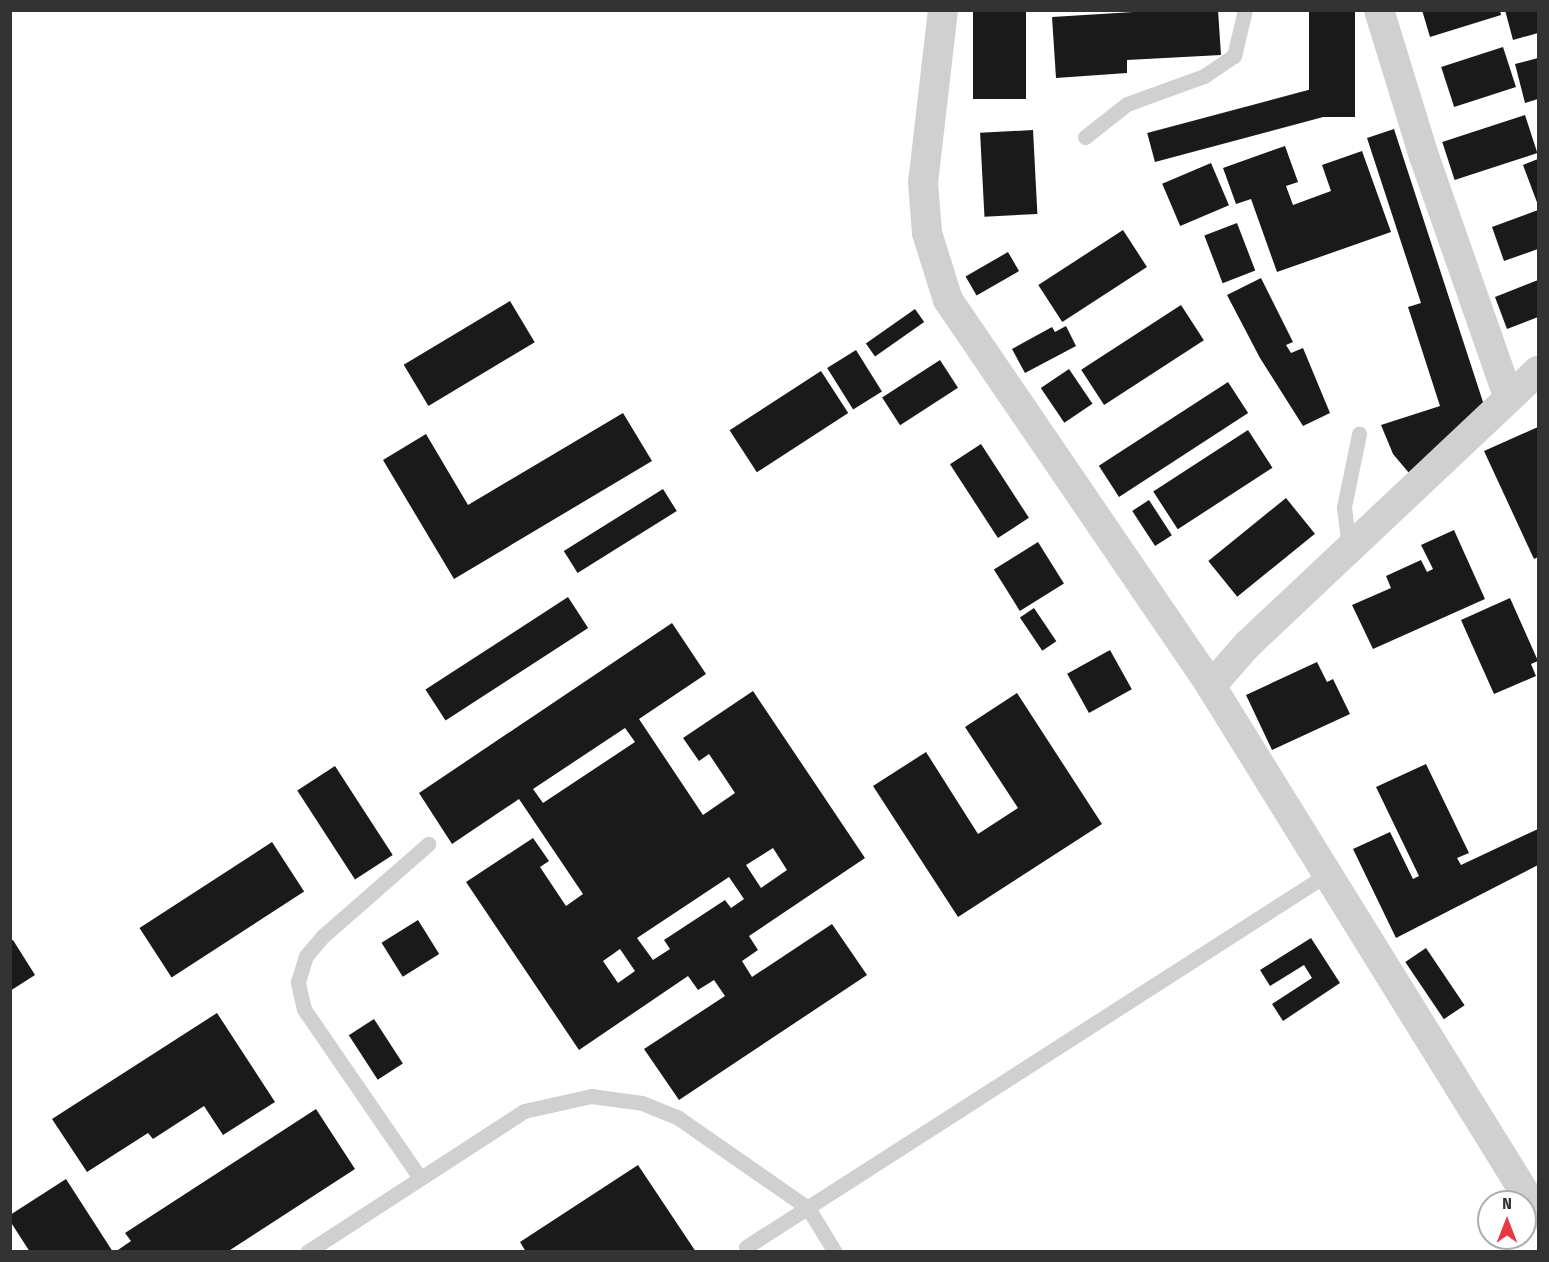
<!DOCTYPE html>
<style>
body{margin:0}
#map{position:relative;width:1549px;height:1262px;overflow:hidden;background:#fff;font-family:"Fira Sans Condensed",sans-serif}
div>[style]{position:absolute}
.building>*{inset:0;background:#1a1a1a;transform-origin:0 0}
.service>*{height:15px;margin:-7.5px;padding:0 7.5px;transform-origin:7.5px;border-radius:7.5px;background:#d0d0d0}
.minor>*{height:30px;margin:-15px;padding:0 15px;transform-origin:15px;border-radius:15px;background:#d0d0d0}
span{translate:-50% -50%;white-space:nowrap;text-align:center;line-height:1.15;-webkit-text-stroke:6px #fff;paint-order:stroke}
.frame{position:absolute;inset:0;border:12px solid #333;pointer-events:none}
.north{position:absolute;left:1477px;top:1190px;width:60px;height:60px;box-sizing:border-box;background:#fff;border:2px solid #adadad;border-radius:50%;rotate:0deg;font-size:16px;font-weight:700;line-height:24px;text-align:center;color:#333}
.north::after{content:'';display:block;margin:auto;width:21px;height:27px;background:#e63946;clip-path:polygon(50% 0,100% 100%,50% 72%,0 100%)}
</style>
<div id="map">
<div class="building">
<div style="left:973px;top:10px;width:53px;height:89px"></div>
<div style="clip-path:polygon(1166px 10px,1218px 10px,1221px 55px,1127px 60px,1127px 73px,1056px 78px,1052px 17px)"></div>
<div style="left:1309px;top:10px;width:46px;height:107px"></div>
<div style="clip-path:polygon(1422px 10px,1500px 10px,1501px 15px,1430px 37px)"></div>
<div style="clip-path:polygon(1505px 10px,1538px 10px,1538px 33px,1513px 40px)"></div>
<div style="left:1503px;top:47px;width:42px;height:65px;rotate:72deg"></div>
<div style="clip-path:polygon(1538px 58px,1538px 99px,1525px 103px,1515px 64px)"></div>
<div style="left:1323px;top:86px;width:30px;height:182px;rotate:75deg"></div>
<div style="left:1525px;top:115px;width:40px;height:87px;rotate:72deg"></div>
<div style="clip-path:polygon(1394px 129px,1484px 405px,1409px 473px,1393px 454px,1381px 425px,1440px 406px,1408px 307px,1421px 303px,1367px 138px)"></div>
<div style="left:1033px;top:130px;width:84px;height:53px;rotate:87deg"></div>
<div style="clip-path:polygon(1285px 146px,1298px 182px,1286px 186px,1293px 205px,1331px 191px,1322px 165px,1362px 151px,1391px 232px,1277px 272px,1251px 199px,1236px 204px,1223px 168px)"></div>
<div style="clip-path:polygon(1538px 159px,1538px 205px,1523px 165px)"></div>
<div style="left:1211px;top:163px;width:46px;height:53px;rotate:67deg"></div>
<div style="clip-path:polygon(1538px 210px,1538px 249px,1504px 261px,1492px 227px)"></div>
<div style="left:1237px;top:223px;width:51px;height:35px;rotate:69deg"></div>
<div style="left:1123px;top:230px;width:44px;height:101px;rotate:57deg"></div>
<div style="left:1008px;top:252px;width:22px;height:49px;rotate:60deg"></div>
<div style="clip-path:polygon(1261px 278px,1293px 342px,1286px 345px,1291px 353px,1303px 348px,1330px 413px,1303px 426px,1260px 358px,1227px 295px)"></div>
<div style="clip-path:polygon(1538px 280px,1538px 317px,1507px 329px,1495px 297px)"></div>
<div style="left:510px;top:301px;width:48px;height:124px;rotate:59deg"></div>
<div style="left:1181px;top:305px;width:42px;height:119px;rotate:57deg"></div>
<div style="left:915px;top:309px;width:16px;height:60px;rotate:55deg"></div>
<div style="clip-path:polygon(1066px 326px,1076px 346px,1025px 373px,1012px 349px,1052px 327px,1055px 332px)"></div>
<div style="left:856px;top:350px;width:49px;height:34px;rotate:58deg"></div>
<div style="left:940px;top:360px;width:33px;height:69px;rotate:57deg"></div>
<div style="left:1069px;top:369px;width:42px;height:34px;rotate:56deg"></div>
<div style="left:821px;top:371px;width:50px;height:109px;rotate:57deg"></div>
<div style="left:1228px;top:382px;width:37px;height:154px;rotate:57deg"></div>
<div style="clip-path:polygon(623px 413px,652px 461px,454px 579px,383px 460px,426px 434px,468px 505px)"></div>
<div style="clip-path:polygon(1538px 427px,1538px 557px,1534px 559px,1484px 451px)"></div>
<div style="left:1248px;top:430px;width:45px;height:113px;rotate:57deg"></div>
<div style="left:981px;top:444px;width:88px;height:37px;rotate:57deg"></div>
<div style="left:663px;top:489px;width:26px;height:117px;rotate:58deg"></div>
<div style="left:1286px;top:498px;width:46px;height:100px;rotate:51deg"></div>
<div style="left:1149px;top:500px;width:42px;height:20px;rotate:57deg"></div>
<div style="clip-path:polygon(1454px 530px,1485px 599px,1373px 649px,1352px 605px,1391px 588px,1386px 576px,1421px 560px,1427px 572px,1433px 569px,1421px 545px)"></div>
<div style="left:1038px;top:542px;width:49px;height:52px;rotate:58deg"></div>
<div style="left:568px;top:597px;width:37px;height:170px;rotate:57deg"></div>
<div style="clip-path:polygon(1510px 598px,1538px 661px,1531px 664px,1536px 676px,1494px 694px,1461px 620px)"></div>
<div style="left:1034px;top:608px;width:40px;height:17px;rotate:56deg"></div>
<div style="clip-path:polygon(evenodd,672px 623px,706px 674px,639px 719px,703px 815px,735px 793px,709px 754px,699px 761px,683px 738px,753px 691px,865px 858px,749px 936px,758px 950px,742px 961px,752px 977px,832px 924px,867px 975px,679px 1100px,644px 1049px,725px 996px,714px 980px,698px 990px,688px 976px,579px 1050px,466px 882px,533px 838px,549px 861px,540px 867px,566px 906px,583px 894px,519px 799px,452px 844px,419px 793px,672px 623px,625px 728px,635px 742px,543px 803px,533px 789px,625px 728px,672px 623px,773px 848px,787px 870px,761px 888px,746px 865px,773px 848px,672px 623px,729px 877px,744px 899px,731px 908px,725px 900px,664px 940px,670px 949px,653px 960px,637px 938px,729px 877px,672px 623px,620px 949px,635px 971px,618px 983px,603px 961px,620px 949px)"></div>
<div style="left:1110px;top:650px;width:45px;height:49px;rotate:61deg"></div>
<div style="clip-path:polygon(1317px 662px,1327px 682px,1333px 679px,1350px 714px,1272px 750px,1246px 695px)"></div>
<div style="clip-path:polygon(1017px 693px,1102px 824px,958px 917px,873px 786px,926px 752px,978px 834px,1018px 808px,965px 727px)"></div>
<div style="clip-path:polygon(1426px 764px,1469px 853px,1457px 858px,1461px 865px,1538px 829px,1538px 865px,1396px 938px,1353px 849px,1390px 832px,1413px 879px,1419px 876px,1376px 787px)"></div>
<div style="left:335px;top:766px;width:106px;height:45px;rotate:57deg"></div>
<div style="left:272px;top:842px;width:59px;height:158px;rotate:57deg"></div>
<div style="left:418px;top:920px;width:40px;height:43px;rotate:58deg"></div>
<div style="clip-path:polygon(1311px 938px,1340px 983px,1283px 1021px,1272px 1004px,1312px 978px,1304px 965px,1270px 986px,1260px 970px)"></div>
<div style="clip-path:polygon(13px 940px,35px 975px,10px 991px,10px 941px)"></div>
<div style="left:1426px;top:948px;width:69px;height:25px;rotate:56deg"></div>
<div style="clip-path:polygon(217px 1013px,275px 1102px,223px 1135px,204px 1106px,153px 1139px,148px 1133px,87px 1172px,52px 1119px)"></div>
<div style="left:374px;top:1019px;width:53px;height:30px;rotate:57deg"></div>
<div style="clip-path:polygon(316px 1109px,355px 1169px,227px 1252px,115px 1252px,131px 1241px,125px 1233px)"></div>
<div style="clip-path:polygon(638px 1165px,696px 1252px,526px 1252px,520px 1242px)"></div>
<div style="clip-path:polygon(66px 1179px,113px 1252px,30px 1252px,10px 1221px,10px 1215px)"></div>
</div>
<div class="service">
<div style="left:1085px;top:137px;width:53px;rotate:-38.2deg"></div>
<div style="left:1127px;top:104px;width:82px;rotate:-20deg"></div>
<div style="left:1204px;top:76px;width:36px;rotate:-34deg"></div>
<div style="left:1234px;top:56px;width:47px;rotate:-76.6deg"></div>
<div style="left:1349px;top:548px;width:41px;rotate:-97deg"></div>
<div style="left:1344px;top:507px;width:75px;rotate:-78.4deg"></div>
<div style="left:420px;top:1178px;width:205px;rotate:-124.5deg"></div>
<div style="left:304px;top:1009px;width:28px;rotate:-103deg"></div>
<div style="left:298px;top:982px;width:27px;rotate:-73deg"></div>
<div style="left:306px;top:956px;width:26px;rotate:-50deg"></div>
<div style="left:323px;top:936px;width:140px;rotate:-41.2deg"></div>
<div style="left:746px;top:1247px;width:689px;rotate:-32.68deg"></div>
<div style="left:307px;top:1252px;width:259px;rotate:-33deg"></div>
<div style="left:524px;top:1111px;width:69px;rotate:-12.6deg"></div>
<div style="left:591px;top:1096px;width:51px;rotate:7.8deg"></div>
<div style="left:642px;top:1103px;width:38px;rotate:22deg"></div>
<div style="left:677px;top:1117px;width:160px;rotate:34.8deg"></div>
<div style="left:808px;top:1208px;width:52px;rotate:58.5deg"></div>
</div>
<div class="minor">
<div style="left:943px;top:10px;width:173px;rotate:96.6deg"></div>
<div style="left:923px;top:182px;width:51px;rotate:85.5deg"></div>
<div style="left:927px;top:233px;width:70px;rotate:72.6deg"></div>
<div style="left:948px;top:300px;width:467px;rotate:55.7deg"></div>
<div style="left:1211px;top:686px;width:621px;rotate:58.23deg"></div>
<div style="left:1379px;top:10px;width:153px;rotate:72.9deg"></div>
<div style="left:1424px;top:156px;width:254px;rotate:70.7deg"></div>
<div style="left:1211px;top:686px;width:55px;rotate:-48.7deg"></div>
<div style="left:1247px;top:645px;width:400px;rotate:-43.3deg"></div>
</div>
<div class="frame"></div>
<div class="north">N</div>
</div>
